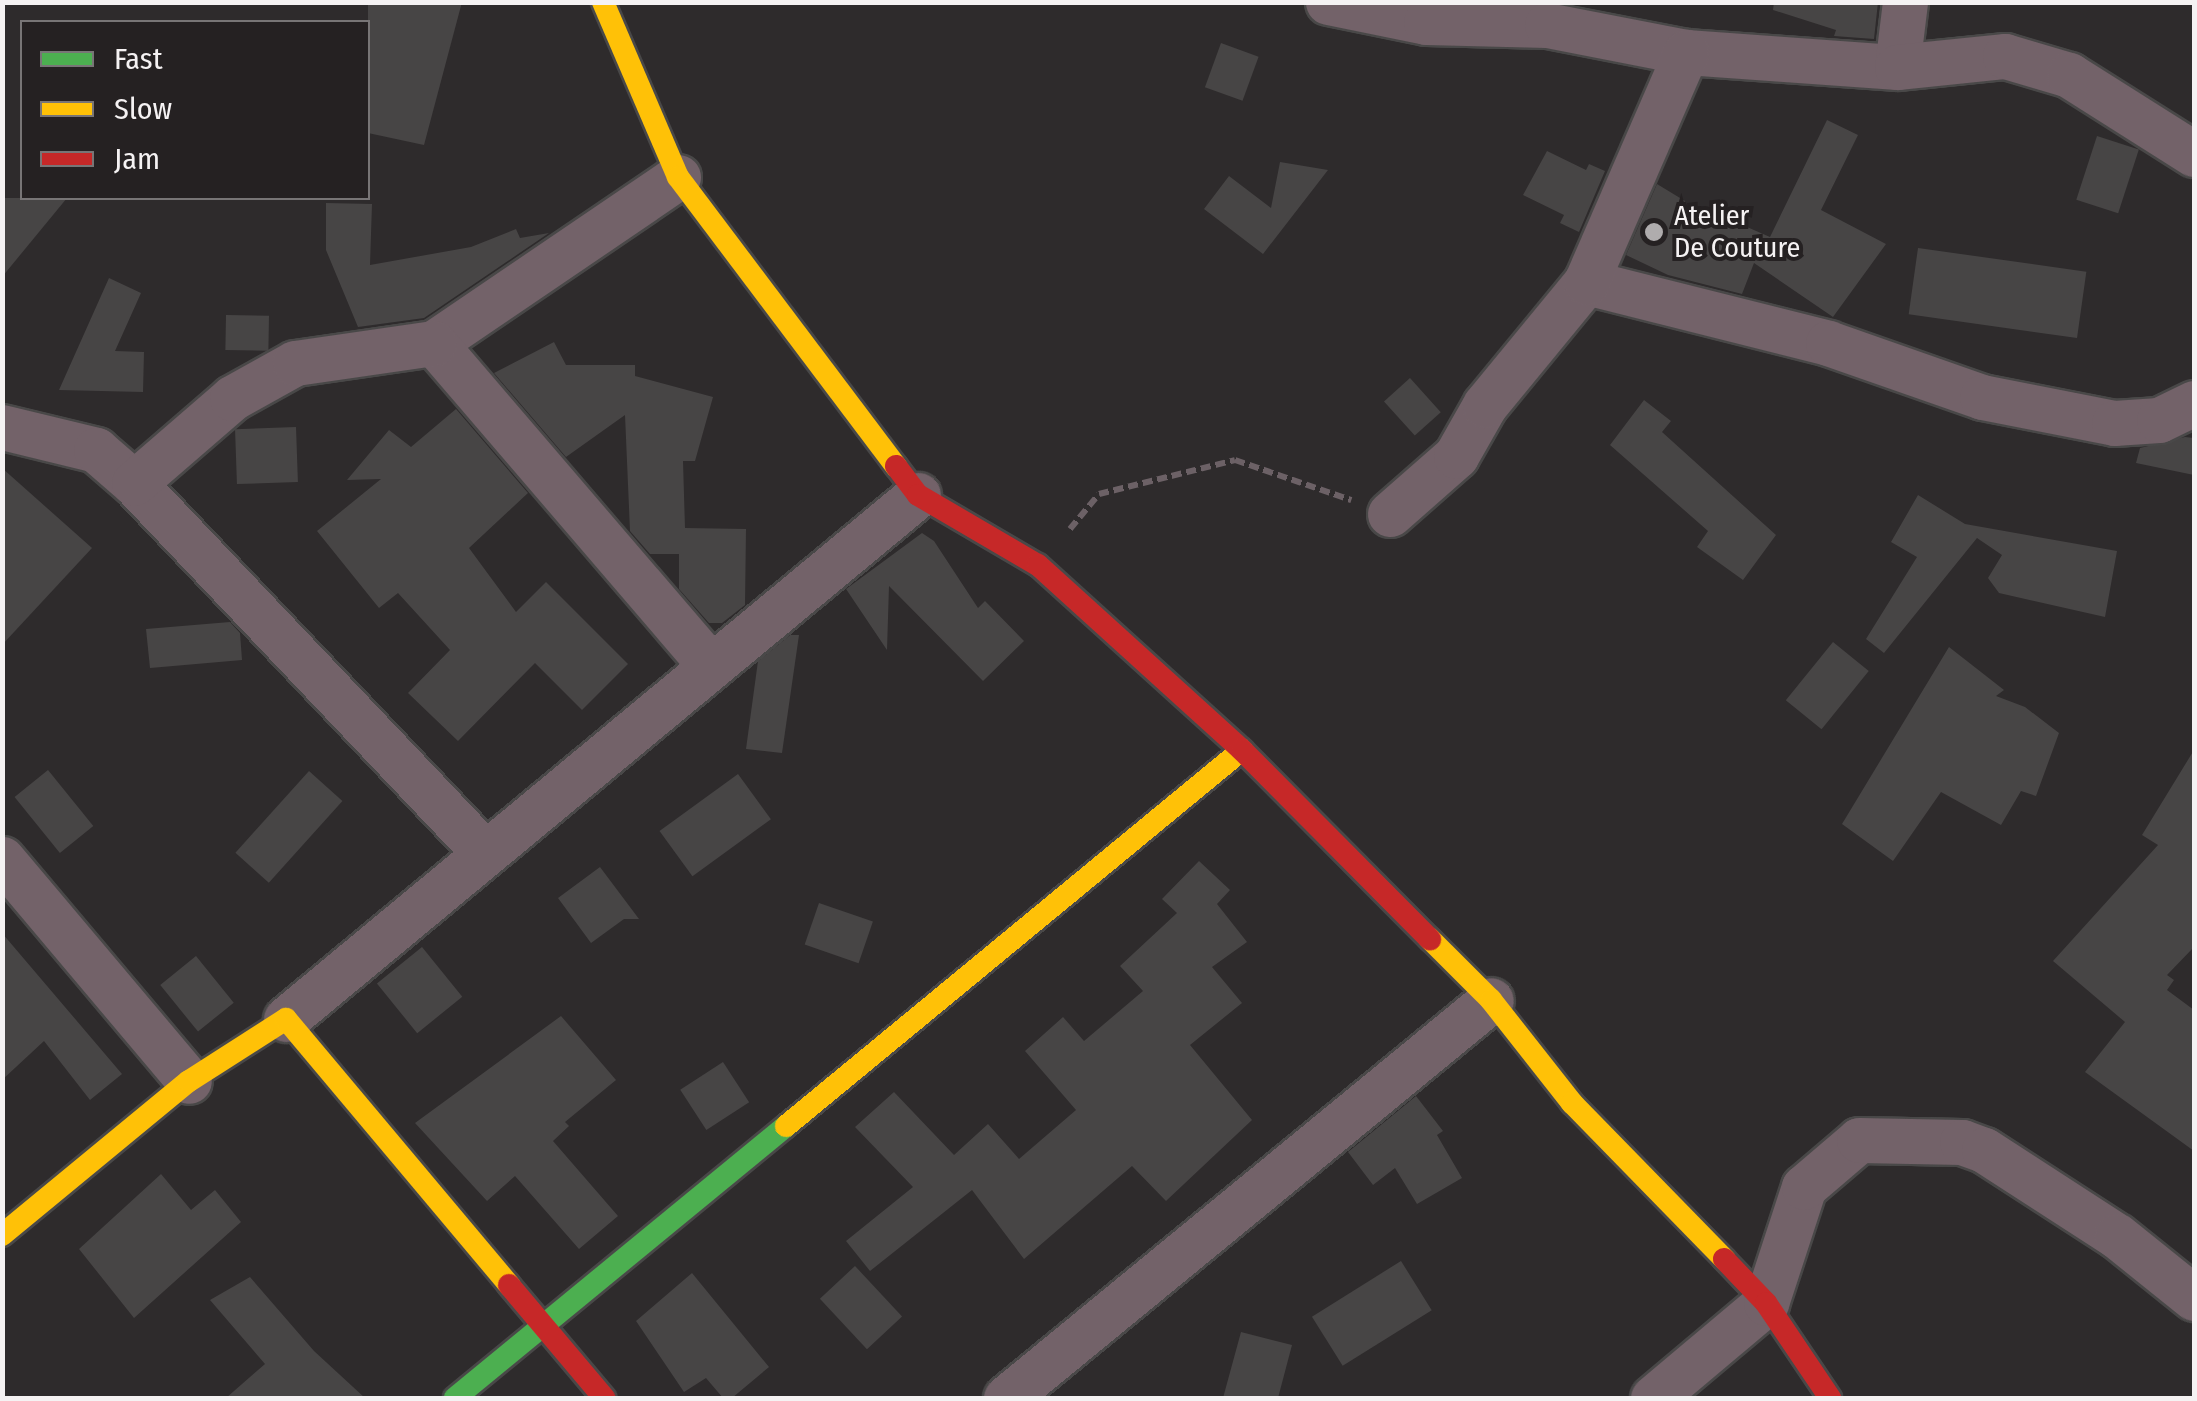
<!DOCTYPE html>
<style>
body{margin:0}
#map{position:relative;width:2197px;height:1401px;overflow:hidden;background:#2e2b2c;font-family:"Fira Sans Condensed",sans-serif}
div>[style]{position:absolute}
.building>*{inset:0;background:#474545;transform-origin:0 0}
.path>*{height:6px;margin-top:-3px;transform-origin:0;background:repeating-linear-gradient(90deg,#6c6166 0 10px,transparent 0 15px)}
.roads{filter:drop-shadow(2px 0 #494848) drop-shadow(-2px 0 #494848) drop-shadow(0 2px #494848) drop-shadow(0 -2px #494848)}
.street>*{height:45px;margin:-22.5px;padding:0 22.5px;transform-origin:22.5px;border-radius:22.5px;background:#736269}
.fast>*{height:22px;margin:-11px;padding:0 11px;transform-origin:11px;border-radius:11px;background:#4caf50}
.slow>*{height:22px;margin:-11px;padding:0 11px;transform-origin:11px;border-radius:11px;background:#ffc107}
.jam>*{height:22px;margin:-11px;padding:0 11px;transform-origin:11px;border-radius:11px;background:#c62828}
.dots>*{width:28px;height:28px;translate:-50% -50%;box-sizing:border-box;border:5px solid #252122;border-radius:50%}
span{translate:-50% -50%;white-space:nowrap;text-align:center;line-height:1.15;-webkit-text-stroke:8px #252122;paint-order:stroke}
.poi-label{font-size:28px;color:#f5f2f3}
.left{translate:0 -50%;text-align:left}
.frame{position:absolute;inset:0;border:5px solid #f5f2f3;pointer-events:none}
.legend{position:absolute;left:20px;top:20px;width:350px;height:180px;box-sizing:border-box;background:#252122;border:2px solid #787576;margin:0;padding:12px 18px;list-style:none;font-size:30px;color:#f5f2f3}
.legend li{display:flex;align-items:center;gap:20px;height:50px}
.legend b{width:50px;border:2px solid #787576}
</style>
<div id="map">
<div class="building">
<div style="clip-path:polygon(368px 2px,462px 2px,424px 145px,368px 133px)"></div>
<div style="clip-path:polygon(1774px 2px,1878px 2px,1874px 39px,1834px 36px,1836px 30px,1773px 10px)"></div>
<div style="left:1221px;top:43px;width:40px;height:47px;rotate:20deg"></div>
<div style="clip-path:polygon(1827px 120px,1858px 135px,1821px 210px,1886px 244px,1833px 317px,1754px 263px,1742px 294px,1668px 275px,1626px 255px,1657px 184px,1685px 201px,1677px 213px,1706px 230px,1699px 225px,1708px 210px,1770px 237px)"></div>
<div style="left:2097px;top:136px;width:44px;height:67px;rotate:18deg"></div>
<div style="clip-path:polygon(1547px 151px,1586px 170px,1589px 164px,1605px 171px,1579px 232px,1560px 223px,1564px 215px,1523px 195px)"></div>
<div style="clip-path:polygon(1280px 162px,1328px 170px,1263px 254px,1204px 209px,1229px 176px,1271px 208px)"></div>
<div style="clip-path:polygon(2px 198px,67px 198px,2px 277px)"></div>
<div style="clip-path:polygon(326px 203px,372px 204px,370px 265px,471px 247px,516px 229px,520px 238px,549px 233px,424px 318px,358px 327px,326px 250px)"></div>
<div style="left:1918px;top:248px;width:170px;height:67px;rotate:8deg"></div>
<div style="clip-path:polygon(109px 278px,141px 293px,115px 351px,144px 352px,143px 392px,59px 390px)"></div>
<div style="left:226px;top:315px;width:43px;height:35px;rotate:1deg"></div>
<div style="clip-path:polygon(554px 342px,566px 365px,635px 365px,635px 376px,713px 397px,695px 461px,683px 461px,685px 528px,746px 529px,745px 605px,722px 623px,709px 623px,679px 589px,679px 554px,650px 554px,630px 531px,625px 415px,566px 457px,494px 373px)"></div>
<div style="left:1410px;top:378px;width:46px;height:35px;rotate:48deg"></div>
<div style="clip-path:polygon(1644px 400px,1671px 421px,1662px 432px,1776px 535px,1743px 580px,1697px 547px,1708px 531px,1610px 445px)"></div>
<div style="clip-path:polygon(456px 409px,528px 493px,469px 548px,516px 612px,546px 582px,628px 664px,582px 710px,535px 663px,458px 741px,408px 693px,450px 650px,398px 593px,379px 608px,317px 531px,381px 479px,347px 480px,389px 430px,411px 447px)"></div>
<div style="left:296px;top:427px;width:55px;height:61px;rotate:88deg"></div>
<div style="clip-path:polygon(2185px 437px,2194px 438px,2194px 475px,2136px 463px,2140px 448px)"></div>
<div style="clip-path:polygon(2px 468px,92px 548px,2px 645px)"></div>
<div style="clip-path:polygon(1918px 495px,1965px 524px,2117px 551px,2105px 617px,1999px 593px,1988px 578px,2002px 555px,1977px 538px,1884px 653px,1866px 639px,1917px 557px,1891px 542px)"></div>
<div style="clip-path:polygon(922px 533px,934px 541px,978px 608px,985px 601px,1024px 641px,983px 681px,889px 586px,887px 650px,846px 589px)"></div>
<div style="clip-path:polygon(230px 622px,240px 633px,242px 660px,150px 668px,146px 629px)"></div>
<div style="clip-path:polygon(790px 635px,799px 635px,782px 753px,746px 749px,758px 661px)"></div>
<div style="left:1833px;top:642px;width:46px;height:75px;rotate:39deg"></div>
<div style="clip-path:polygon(1949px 647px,2004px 690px,1996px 696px,2025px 707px,2059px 733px,2036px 796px,2021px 791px,2001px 825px,1941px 792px,1893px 861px,1842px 824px)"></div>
<div style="clip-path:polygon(2194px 750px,2194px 947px,2167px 975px,2174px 980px,2167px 990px,2194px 1010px,2194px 1151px,2085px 1072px,2125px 1022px,2053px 961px,2158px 845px,2142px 835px)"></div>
<div style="left:48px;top:770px;width:72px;height:43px;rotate:51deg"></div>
<div style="left:309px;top:771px;width:45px;height:110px;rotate:42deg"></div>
<div style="left:738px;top:774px;width:56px;height:97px;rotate:54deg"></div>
<div style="clip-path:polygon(1199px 861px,1230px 890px,1217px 904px,1247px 942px,1212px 967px,1242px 1003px,1190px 1045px,1252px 1120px,1166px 1201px,1132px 1166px,1024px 1259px,972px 1190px,870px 1271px,846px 1241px,913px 1187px,855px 1127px,894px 1092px,954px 1155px,988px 1124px,1019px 1159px,1076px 1110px,1025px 1051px,1063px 1017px,1084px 1041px,1143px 991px,1120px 966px,1177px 913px,1162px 899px)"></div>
<div style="clip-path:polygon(600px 867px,639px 919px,624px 919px,591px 943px,558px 898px)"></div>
<div style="left:819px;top:903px;width:57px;height:44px;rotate:19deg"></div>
<div style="clip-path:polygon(2px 933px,122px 1074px,90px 1100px,44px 1041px,2px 1080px)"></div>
<div style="left:422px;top:947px;width:64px;height:58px;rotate:51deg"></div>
<div style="left:196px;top:956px;width:60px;height:46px;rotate:51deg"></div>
<div style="clip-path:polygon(561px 1016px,616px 1080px,565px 1122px,569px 1126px,553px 1141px,618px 1216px,579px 1249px,515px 1176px,487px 1201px,415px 1123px)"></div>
<div style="left:723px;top:1062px;width:48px;height:51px;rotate:57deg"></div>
<div style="clip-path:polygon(1416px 1096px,1443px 1131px,1437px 1135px,1462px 1178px,1417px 1204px,1395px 1168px,1373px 1185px,1348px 1152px)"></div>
<div style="clip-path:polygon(161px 1174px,191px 1210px,215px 1190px,241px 1222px,134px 1318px,79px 1249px)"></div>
<div style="left:1401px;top:1261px;width:58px;height:105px;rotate:58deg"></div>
<div style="left:855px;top:1266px;width:69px;height:48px;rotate:47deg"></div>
<div style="clip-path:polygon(692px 1273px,769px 1367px,732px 1398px,723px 1398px,706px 1378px,684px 1392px,636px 1321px)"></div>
<div style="clip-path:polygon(250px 1277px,314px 1351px,365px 1398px,226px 1398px,265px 1364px,210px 1300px)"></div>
<div style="clip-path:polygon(1241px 1332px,1292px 1345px,1278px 1398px,1223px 1398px)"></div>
</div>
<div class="path">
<div style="left:1070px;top:529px;width:45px;rotate:-50.4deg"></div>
<div style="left:1099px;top:494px;width:140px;rotate:-14deg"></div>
<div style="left:1235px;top:460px;width:123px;rotate:19deg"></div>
</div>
<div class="roads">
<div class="street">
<div style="left:1328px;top:2px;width:100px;rotate:11.5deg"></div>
<div style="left:1426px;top:22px;width:121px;rotate:1.4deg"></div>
<div style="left:1547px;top:25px;width:142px;rotate:11deg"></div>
<div style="left:1686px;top:52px;width:212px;rotate:4.1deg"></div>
<div style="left:1905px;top:2px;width:65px;rotate:97deg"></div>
<div style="left:1897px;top:67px;width:109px;rotate:-5.8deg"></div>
<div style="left:2005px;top:56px;width:67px;rotate:16.5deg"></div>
<div style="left:2069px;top:75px;width:148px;rotate:32.3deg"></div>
<div style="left:678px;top:177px;width:295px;rotate:145.8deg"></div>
<div style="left:434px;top:343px;width:426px;rotate:49.4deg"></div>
<div style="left:1586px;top:282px;width:250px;rotate:14.1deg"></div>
<div style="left:1828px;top:343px;width:163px;rotate:19.3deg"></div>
<div style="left:1982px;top:397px;width:135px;rotate:11.1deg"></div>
<div style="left:2114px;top:423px;width:45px;rotate:-3.8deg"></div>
<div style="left:2159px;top:420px;width:39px;rotate:-26deg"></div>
<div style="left:2px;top:427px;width:97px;rotate:13.7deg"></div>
<div style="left:96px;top:450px;width:50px;rotate:41deg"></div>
<div style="left:134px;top:483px;width:510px;rotate:46.51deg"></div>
<div style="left:134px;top:483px;width:130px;rotate:-40.9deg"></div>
<div style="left:232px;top:398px;width:72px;rotate:-29.1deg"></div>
<div style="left:295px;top:363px;width:140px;rotate:-8.2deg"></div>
<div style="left:1390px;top:514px;width:88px;rotate:-41.3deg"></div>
<div style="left:1456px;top:456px;width:59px;rotate:-60.4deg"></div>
<div style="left:1485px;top:405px;width:159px;rotate:-50.6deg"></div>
<div style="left:1586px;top:282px;width:251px;rotate:-66.5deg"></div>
<div style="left:2px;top:859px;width:290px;rotate:49.9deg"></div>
<div style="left:286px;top:1019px;width:821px;rotate:-39.66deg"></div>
<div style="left:1006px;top:1398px;width:627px;rotate:-39.37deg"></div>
<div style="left:1653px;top:1398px;width:148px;rotate:-40.1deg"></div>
<div style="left:1766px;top:1303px;width:122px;rotate:-71.9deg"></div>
<div style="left:1804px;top:1187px;width:72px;rotate:-40.5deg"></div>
<div style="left:1859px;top:1140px;width:103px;rotate:1.1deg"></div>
<div style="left:1962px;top:1142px;width:23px;rotate:20deg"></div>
<div style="left:1984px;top:1150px;width:158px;rotate:32.9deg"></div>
<div style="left:2117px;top:1236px;width:99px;rotate:38.8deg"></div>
</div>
<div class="fast">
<div style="left:455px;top:1398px;width:428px;rotate:-39.4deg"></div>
</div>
<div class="slow">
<div style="left:603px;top:2px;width:190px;rotate:66.8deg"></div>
<div style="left:678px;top:177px;width:362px;rotate:53deg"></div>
<div style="left:1430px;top:939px;width:86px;rotate:45deg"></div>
<div style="left:1491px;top:1000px;width:131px;rotate:51.8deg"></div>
<div style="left:1572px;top:1103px;width:218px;rotate:45.7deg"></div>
<div style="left:786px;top:1126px;width:591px;rotate:-39.51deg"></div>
<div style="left:2px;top:1235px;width:242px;rotate:-39.5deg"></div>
<div style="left:189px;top:1081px;width:115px;rotate:-32.6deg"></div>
<div style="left:286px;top:1019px;width:347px;rotate:50deg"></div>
</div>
<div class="jam">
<div style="left:896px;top:466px;width:36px;rotate:53deg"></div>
<div style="left:918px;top:495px;width:139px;rotate:30.3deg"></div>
<div style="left:1038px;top:565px;width:275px;rotate:42.2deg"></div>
<div style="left:1242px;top:750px;width:267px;rotate:45.2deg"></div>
<div style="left:1724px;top:1259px;width:61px;rotate:46.3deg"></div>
<div style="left:1766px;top:1303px;width:115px;rotate:56deg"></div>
<div style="left:509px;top:1285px;width:148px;rotate:49.9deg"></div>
</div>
</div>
<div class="dots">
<div style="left:1654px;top:232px;background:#afacad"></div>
</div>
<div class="poi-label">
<span class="left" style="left:1674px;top:232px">Atelier<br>De Couture</span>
</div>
<div class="frame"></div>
<ul class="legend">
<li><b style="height:12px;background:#4caf50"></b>Fast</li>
<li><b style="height:12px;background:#ffc107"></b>Slow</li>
<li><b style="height:12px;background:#c62828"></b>Jam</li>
</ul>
</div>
